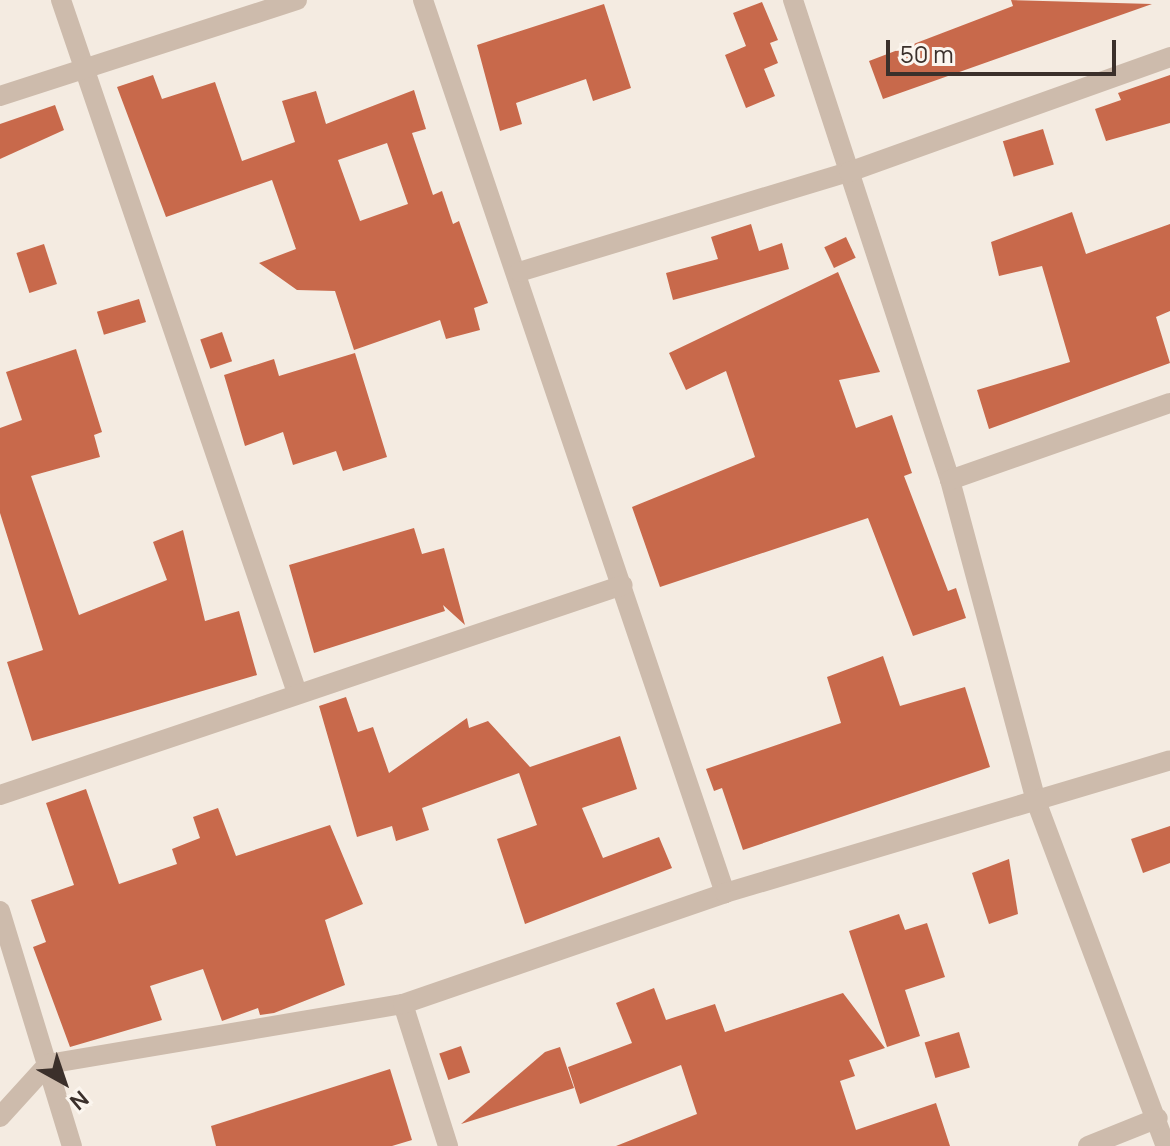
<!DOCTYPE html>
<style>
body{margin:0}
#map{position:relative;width:1170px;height:1146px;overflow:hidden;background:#f4ebe1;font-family:Manrope,sans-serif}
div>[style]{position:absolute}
.building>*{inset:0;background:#c8694b;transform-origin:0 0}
.minor>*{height:20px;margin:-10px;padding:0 10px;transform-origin:10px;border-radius:10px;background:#cdbbac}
span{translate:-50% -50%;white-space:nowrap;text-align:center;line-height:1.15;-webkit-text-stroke:6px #fbf5ee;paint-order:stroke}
.north{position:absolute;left:24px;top:1042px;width:80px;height:80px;-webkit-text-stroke:6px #fbf5ee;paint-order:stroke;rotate:140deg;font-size:22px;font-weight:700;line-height:32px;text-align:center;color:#3b302b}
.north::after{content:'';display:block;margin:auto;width:28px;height:36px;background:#3b302b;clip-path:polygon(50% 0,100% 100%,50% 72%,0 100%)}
.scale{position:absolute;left:886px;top:40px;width:230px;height:36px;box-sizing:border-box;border:4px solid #3b302b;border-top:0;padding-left:10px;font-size:24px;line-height:28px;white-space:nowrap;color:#3b302b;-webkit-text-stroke:6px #fbf5ee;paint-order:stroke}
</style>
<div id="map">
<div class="building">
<div style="clip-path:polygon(1011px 0,1152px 4px,883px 99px,869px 61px,1013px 6px)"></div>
<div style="clip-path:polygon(762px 2px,778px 40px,770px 43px,778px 63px,764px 69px,775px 96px,746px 108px,725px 55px,746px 46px,733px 13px)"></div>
<div style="clip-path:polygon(604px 4px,631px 88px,593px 101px,586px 79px,516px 103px,522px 124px,500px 131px,477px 45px)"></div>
<div style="clip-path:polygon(evenodd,153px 75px,162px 99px,215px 82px,242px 161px,295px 142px,282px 101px,316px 91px,326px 124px,414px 90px,426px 129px,412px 133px,433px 195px,442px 191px,453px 224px,459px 221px,488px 303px,474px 308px,480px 330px,446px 339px,440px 320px,354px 350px,335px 291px,297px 290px,259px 263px,296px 249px,272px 180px,166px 217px,117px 87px,153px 75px,387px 143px,408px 204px,360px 221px,338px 160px,387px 143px)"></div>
<div style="clip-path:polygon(1170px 75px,1170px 123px,1106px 141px,1095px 109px,1121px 100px,1118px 93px)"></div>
<div style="clip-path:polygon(55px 105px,64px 130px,0 159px,0 124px)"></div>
<div style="left:1043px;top:129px;width:37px;height:42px;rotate:73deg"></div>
<div style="clip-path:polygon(1072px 212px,1086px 254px,1170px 224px,1170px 311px,1156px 317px,1170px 363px,989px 429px,977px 390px,1070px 362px,1042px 266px,999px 276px,991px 242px)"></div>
<div style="clip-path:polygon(751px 224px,759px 251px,782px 243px,789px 269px,673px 300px,666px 273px,718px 259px,711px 237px)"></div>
<div style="left:846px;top:237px;width:23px;height:24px;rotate:65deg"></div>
<div style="left:44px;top:244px;width:42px;height:29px;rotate:72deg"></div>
<div style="clip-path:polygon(838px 272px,880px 372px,839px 380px,856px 428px,892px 415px,912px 473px,904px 476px,948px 591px,956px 588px,966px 618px,913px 636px,868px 518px,660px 587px,632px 507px,755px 457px,726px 371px,686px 390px,669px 353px)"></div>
<div style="left:139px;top:299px;width:24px;height:44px;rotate:73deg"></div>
<div style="left:222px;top:332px;width:31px;height:23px;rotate:71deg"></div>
<div style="clip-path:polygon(76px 349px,102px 432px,94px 435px,100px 457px,31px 476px,79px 615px,167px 580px,153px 542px,183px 530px,205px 621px,239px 611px,257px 675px,32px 741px,7px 662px,43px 650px,0 513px,0 428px,22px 420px,6px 372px)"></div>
<div style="clip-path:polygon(355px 353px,387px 457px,343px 471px,336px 451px,293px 465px,283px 432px,245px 446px,224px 375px,274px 359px,279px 376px)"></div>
<div style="clip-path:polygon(414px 528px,422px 554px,444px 548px,465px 625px,443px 605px,445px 611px,314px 653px,289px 565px)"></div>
<div style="clip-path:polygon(883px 656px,900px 706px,965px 687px,990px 767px,743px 850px,722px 788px,714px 791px,706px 769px,841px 723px,827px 677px)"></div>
<div style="clip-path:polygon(346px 697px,358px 732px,373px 727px,389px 773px,467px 718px,469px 728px,488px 721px,530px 767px,620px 736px,637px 789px,582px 808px,603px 858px,659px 837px,672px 868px,525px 924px,497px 839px,537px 825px,519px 773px,422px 808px,429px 830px,396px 841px,392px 826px,357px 837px,319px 706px)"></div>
<div style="clip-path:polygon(86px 789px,119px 884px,177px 864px,172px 849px,200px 838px,193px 817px,218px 808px,236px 856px,330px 825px,363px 904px,325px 920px,345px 985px,274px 1013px,260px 1015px,258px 1008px,222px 1021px,203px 969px,150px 986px,162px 1020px,70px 1047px,33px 947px,46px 942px,31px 900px,74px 885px,46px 803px)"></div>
<div style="clip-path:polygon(1170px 826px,1170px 863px,1143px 873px,1131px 839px)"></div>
<div style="clip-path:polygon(1009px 859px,1018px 914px,989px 924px,972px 873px)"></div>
<div style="clip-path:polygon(899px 914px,905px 930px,927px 923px,945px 977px,905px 990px,920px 1036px,887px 1047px,849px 931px)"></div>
<div style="clip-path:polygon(654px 988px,666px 1020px,715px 1004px,725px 1032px,843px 993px,885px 1048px,849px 1060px,855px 1076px,840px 1081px,856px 1130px,936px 1103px,950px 1146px,616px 1146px,697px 1114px,681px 1065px,580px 1104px,568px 1067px,632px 1043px,616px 1003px)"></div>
<div style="left:959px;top:1032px;width:37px;height:36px;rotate:73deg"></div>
<div style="left:461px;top:1046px;width:28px;height:23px;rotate:71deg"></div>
<div style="clip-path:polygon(560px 1047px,574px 1088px,461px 1124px,545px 1052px)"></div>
<div style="clip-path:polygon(390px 1069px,412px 1140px,392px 1146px,216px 1146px,211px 1126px)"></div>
</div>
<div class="minor">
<div style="left:61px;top:0;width:729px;rotate:71.19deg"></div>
<div style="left:423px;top:0;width:943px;rotate:71.32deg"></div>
<div style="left:793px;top:0;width:505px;rotate:71.89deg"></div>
<div style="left:950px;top:480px;width:332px;rotate:75deg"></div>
<div style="left:1036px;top:801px;width:369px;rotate:69.4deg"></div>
<div style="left:0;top:96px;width:312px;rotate:-17.9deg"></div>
<div style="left:519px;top:272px;width:345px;rotate:-16.9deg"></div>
<div style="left:849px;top:172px;width:341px;rotate:-19.7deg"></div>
<div style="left:950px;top:480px;width:233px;rotate:-19.3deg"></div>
<div style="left:0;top:795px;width:657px;rotate:-18.63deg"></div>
<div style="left:0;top:911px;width:246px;rotate:73deg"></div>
<div style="left:403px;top:1004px;width:149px;rotate:72.4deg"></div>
<div style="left:0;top:1117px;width:72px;rotate:-47.8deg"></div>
<div style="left:48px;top:1064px;width:360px;rotate:-9.6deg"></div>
<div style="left:403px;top:1004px;width:341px;rotate:-19deg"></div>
<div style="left:725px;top:893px;width:464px;rotate:-16.6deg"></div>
<div style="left:1088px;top:1146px;width:75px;rotate:-21.8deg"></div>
</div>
<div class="north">N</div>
<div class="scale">50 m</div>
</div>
